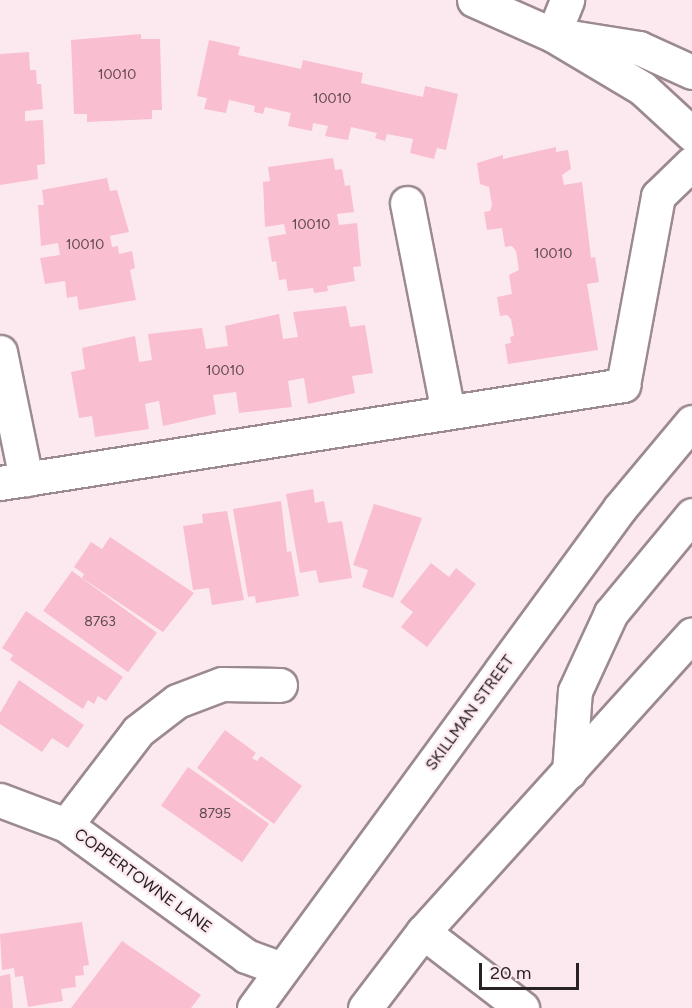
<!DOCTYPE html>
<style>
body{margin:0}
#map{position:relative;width:692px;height:1008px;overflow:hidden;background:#fce9ef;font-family:Figtree,sans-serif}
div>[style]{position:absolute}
.building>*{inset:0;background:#f9bed0;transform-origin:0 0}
.roads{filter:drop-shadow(2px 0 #9b8a8f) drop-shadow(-2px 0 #9b8a8f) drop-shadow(0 2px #9b8a8f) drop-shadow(0 -2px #9b8a8f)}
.minor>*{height:33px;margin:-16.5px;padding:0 16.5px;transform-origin:16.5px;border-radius:16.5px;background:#fff}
.major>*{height:33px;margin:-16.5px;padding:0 16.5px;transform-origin:16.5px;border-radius:16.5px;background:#fff}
span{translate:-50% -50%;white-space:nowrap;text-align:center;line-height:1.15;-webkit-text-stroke:4.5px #fce9ef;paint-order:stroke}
.number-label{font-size:14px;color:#5d494f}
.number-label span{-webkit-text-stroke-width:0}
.street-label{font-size:16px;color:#292224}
.scale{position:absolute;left:479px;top:963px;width:100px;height:27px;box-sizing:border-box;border:3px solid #292224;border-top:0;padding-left:8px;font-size:18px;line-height:21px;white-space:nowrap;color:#292224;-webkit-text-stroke:4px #fce9ef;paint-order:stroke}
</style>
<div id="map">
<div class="building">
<div style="clip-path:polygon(141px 34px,141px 39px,160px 39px,162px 110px,152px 110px,152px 119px,87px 122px,87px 114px,74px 114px,71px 40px)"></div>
<div style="clip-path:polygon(209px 40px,240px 47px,238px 55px,301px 69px,303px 60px,363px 73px,361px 83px,423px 97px,425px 86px,458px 94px,446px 150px,437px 148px,434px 159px,410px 153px,413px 139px,387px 134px,385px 141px,375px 138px,377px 133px,351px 127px,348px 140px,325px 136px,328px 126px,313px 123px,312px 131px,288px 126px,291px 113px,265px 107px,263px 114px,254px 112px,255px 106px,229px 100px,226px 113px,204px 109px,207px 98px,197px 96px)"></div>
<div style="clip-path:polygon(29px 52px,30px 70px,36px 70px,37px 84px,41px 84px,43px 109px,25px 111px,25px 121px,43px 120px,45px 164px,37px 165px,38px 179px,0 185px,0 54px)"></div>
<div style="clip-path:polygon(556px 147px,556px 152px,568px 150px,571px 169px,562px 175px,564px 185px,582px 182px,591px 258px,595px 257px,599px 282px,587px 284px,598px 350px,508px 364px,505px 344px,511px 343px,510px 337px,514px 336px,511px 319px,507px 315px,500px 316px,497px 297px,512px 294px,509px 275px,519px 270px,516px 251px,512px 246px,505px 247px,502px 228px,487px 230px,484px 212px,490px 211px,492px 205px,489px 187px,480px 184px,477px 163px,503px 155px,503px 159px)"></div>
<div style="clip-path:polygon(333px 158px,335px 170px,342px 169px,345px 186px,350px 185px,354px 212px,337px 214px,339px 225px,357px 223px,361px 266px,353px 267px,355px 281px,327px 286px,328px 291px,314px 293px,313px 288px,288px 291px,286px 279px,279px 280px,276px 261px,272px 262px,268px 237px,286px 234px,284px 224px,265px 227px,263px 182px,270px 181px,268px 167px)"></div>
<div style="clip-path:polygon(107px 178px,110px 191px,117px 190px,129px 232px,110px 236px,112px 247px,118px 246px,119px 254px,132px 251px,135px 268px,130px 270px,136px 300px,79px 310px,77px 296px,67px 298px,65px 281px,45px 284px,40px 258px,60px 255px,58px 243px,41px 246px,38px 205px,44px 205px,42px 190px)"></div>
<div style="clip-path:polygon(346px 306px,350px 327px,365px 325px,373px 373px,352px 376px,355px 393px,308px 404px,304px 378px,288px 381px,292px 407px,239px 413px,236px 392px,213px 395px,216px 414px,163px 426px,159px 401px,145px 404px,149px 429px,95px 437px,92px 416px,79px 418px,71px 372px,85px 369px,82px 348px,135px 336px,139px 362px,152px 360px,148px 334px,202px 328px,206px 349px,228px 346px,225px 326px,279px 314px,283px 339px,298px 337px,293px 312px)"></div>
<div style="clip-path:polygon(313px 489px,315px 503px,324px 501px,328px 523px,342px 521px,352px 578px,319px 583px,316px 570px,300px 573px,286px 494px)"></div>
<div style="clip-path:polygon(281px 501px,287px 552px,291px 551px,299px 596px,256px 603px,255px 596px,248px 597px,233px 509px)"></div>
<div style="clip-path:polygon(374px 504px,422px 518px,393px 598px,362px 587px,368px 570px,353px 565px)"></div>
<div style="clip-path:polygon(227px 511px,244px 600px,212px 605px,209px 588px,193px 590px,183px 526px,203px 523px,202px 514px)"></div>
<div style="clip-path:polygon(110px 537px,194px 593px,163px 632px,82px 578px,84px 574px,74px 567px,91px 542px,102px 549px)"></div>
<div style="clip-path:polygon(431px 563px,449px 577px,456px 568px,476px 584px,427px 647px,401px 627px,413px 612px,400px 602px)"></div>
<div style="left:72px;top:571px;width:105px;height:49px;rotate:36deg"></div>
<div style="clip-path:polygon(26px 611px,123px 677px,106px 701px,98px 696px,94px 704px,88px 700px,83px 709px,10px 660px,13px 655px,2px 648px)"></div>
<div style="clip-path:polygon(19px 680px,84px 725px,68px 748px,52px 738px,42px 752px,0 724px,0 713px)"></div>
<div style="clip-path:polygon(225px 730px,256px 753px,252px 758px,257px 761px,261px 756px,302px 786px,274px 824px,197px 768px)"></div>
<div style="left:188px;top:767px;width:99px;height:47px;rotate:35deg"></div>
<div style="clip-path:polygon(82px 922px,89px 965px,83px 966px,84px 975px,75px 976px,76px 987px,61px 989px,63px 1001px,28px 1007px,23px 976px,15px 977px,14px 968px,2px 970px,0 934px)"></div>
<div style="clip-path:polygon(122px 941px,201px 995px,191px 1008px,71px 1008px)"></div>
<div style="clip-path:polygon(10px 974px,13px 1008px,0 1008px,0 976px)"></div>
</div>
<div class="roads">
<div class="minor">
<div style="left:474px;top:0;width:86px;rotate:23.9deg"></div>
<div style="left:553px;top:35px;width:104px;rotate:30.8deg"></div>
<div style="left:642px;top:88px;width:68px;rotate:42.6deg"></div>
<div style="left:553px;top:35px;width:38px;rotate:-68deg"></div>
<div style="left:570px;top:37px;width:70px;rotate:9.1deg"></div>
<div style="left:639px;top:48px;width:58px;rotate:24.4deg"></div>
<div style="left:407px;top:203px;width:213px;rotate:78.9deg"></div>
<div style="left:0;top:352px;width:130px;rotate:78.4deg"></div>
<div style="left:0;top:483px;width:631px;rotate:-8.94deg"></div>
<div style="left:623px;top:385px;width:192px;rotate:-79.5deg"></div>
<div style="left:658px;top:196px;width:47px;rotate:-44.1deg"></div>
<div style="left:0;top:800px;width:71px;rotate:20.7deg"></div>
<div style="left:66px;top:825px;width:223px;rotate:36deg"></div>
<div style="left:246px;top:956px;width:38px;rotate:20deg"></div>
<div style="left:66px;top:825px;width:118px;rotate:-52.5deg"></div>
<div style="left:138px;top:731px;width:49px;rotate:-37.6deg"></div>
<div style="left:177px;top:701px;width:48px;rotate:-20.7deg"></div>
<div style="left:222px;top:684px;width:58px;rotate:1deg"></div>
<div style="left:423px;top:932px;width:125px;rotate:37.5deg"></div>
</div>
<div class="major">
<div style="left:569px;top:772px;width:81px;rotate:-85.8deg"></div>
<div style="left:575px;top:691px;width:86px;rotate:-65.2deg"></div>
<div style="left:611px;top:613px;width:127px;rotate:-50.4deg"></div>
<div style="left:254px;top:1008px;width:620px;rotate:-53.8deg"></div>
<div style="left:620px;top:508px;width:112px;rotate:-50.1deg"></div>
<div style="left:365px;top:1008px;width:96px;rotate:-52.7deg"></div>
<div style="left:423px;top:932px;width:401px;rotate:-47.9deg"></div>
</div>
</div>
<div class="number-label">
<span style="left:117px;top:75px">10010</span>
<span style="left:332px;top:99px">10010</span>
<span style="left:311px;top:225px">10010</span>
<span style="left:85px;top:245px">10010</span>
<span style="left:553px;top:254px">10010</span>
<span style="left:225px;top:371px">10010</span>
<span style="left:100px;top:622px">8763</span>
<span style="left:215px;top:814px">8795</span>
</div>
<div class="street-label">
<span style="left:470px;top:713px;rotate:-54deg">SKILLMAN STREET</span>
<span style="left:143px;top:881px;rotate:36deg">COPPERTOWNE LANE</span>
</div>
<div class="scale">20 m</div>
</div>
